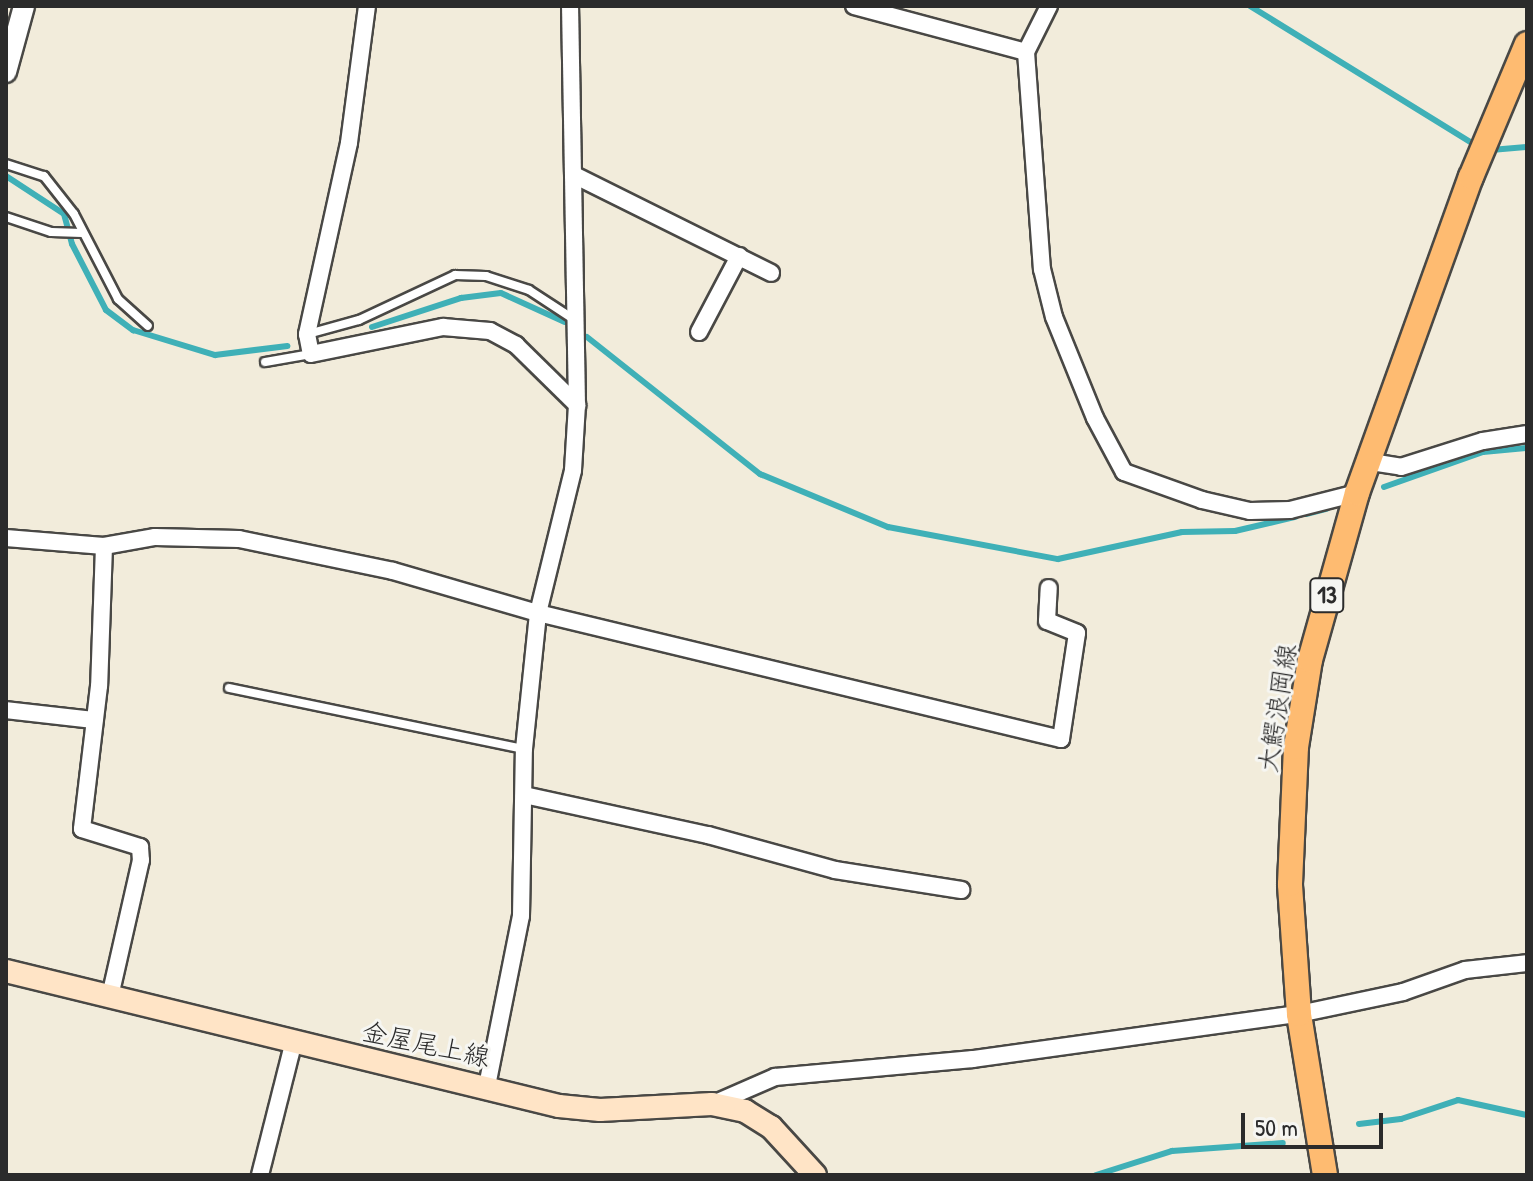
<!DOCTYPE html>
<meta charset="utf-8">
<style>
body{margin:0}
#map{position:relative;width:1533px;height:1181px;overflow:hidden;background:#f2ecdb;font-family:"Patrick Hand","Klee One",sans-serif}
div>[style]{position:absolute}
.stream>*{height:6px;margin:-3px;padding:0 3px;transform-origin:3px;border-radius:3px;background:#3fb0b7}
.roads{filter:drop-shadow(2px 0 #494845) drop-shadow(-2px 0 #494845) drop-shadow(0 2px #494845) drop-shadow(0 -2px #494845)}
.service>*{height:8px;margin:-4px;padding:0 4px;transform-origin:4px;border-radius:4px;background:#fff}
.minor>*{height:16px;margin:-8px;padding:0 8px;transform-origin:8px;border-radius:8px;background:#fff}
.tertiary>*{height:20px;margin:-10px;padding:0 10px;transform-origin:10px;border-radius:10px;background:#fff}
.secondary>*{height:22px;margin:-11px;padding:0 11px;transform-origin:11px;border-radius:11px;background:#ffe4c6}
.primary>*{height:24px;margin:-12px;padding:0 12px;transform-origin:12px;border-radius:12px;background:#febb71}
span{translate:-50% -50%;white-space:nowrap;text-align:center;line-height:1.15;-webkit-text-stroke:6px #f6f6f2;paint-order:stroke}
.shield-label span{padding:2px 6px;background:#f6f6f2;border:2px solid;border-radius:6px;-webkit-text-stroke-width:0}
.shield-label{font-size:24px;color:#2b2b2b;font-weight:700}
.street-label{font-size:26px;color:#2b2b2b}
.frame{position:absolute;inset:0;border:8px solid #2b2b2b;pointer-events:none}
.scale{position:absolute;left:1241px;top:1113px;width:142px;height:36px;box-sizing:border-box;border:4px solid #2b2b2b;border-top:0;padding-left:10px;font-size:24px;line-height:28px;white-space:nowrap;color:#2b2b2b;-webkit-text-stroke:6px #f6f6f2;paint-order:stroke}
</style>
<div id="map">
<div class="stream">
<div style="left:1250px;top:6px;width:267px;rotate:31.7deg"></div>
<div style="left:1491px;top:150px;width:36px;rotate:-5deg"></div>
<div style="left:6px;top:176px;width:69px;rotate:33.2deg"></div>
<div style="left:64px;top:214px;width:31px;rotate:75deg"></div>
<div style="left:72px;top:244px;width:74px;rotate:62.7deg"></div>
<div style="left:106px;top:310px;width:34px;rotate:37deg"></div>
<div style="left:133px;top:330px;width:86px;rotate:17deg"></div>
<div style="left:215px;top:355px;width:73px;rotate:-7.1deg"></div>
<div style="left:372px;top:327px;width:94px;rotate:-18deg"></div>
<div style="left:461px;top:298px;width:40px;rotate:-7.1deg"></div>
<div style="left:501px;top:293px;width:70px;rotate:24.4deg"></div>
<div style="left:587px;top:337px;width:221px;rotate:38.4deg"></div>
<div style="left:760px;top:474px;width:139px;rotate:22.5deg"></div>
<div style="left:888px;top:527px;width:173px;rotate:10.7deg"></div>
<div style="left:1058px;top:559px;width:127px;rotate:-12.3deg"></div>
<div style="left:1182px;top:532px;width:53px;rotate:-1.1deg"></div>
<div style="left:1235px;top:531px;width:62px;rotate:-13.1deg"></div>
<div style="left:1384px;top:487px;width:105px;rotate:-19.5deg"></div>
<div style="left:1483px;top:452px;width:44px;rotate:-5.2deg"></div>
<div style="left:1306px;top:514px;width:21px;rotate:-14deg"></div>
<div style="left:1359px;top:1124px;width:42px;rotate:-6.8deg"></div>
<div style="left:1401px;top:1119px;width:60px;rotate:-18.4deg"></div>
<div style="left:1458px;top:1100px;width:71px;rotate:12.3deg"></div>
<div style="left:1096px;top:1175px;width:80px;rotate:-17.5deg"></div>
<div style="left:1172px;top:1151px;width:111px;rotate:-4.1deg"></div>
</div>
<div class="roads">
<div class="service">
<div style="left:6px;top:164px;width:40px;rotate:18deg"></div>
<div style="left:44px;top:176px;width:48px;rotate:51.7deg"></div>
<div style="left:74px;top:214px;width:96px;rotate:62.6deg"></div>
<div style="left:118px;top:299px;width:40px;rotate:42deg"></div>
<div style="left:6px;top:217px;width:47px;rotate:18.4deg"></div>
<div style="left:51px;top:232px;width:31px;rotate:2deg"></div>
<div style="left:308px;top:334px;width:53px;rotate:-15.4deg"></div>
<div style="left:359px;top:320px;width:106px;rotate:-25.1deg"></div>
<div style="left:455px;top:275px;width:31px;rotate:2deg"></div>
<div style="left:486px;top:276px;width:45px;rotate:18deg"></div>
<div style="left:529px;top:290px;width:55px;rotate:33.1deg"></div>
<div style="left:265px;top:362px;width:47px;rotate:-9.9deg"></div>
<div style="left:229px;top:688px;width:301px;rotate:11.7deg"></div>
</div>
<div class="minor">
<div style="left:367px;top:6px;width:138px;rotate:97.5deg"></div>
<div style="left:349px;top:143px;width:196px;rotate:102.4deg"></div>
<div style="left:307px;top:334px;width:20px;rotate:79deg"></div>
<div style="left:311px;top:354px;width:135px;rotate:-11.6deg"></div>
<div style="left:443px;top:327px;width:47px;rotate:4.9deg"></div>
<div style="left:490px;top:331px;width:30px;rotate:28deg"></div>
<div style="left:516px;top:345px;width:86px;rotate:44.5deg"></div>
<div style="left:854px;top:6px;width:178px;rotate:15deg"></div>
<div style="left:1049px;top:6px;width:51px;rotate:116.6deg"></div>
<div style="left:1026px;top:52px;width:218px;rotate:85.8deg"></div>
<div style="left:1042px;top:269px;width:49px;rotate:76deg"></div>
<div style="left:1054px;top:317px;width:109px;rotate:67.9deg"></div>
<div style="left:1095px;top:418px;width:61px;rotate:61.8deg"></div>
<div style="left:1124px;top:472px;width:83px;rotate:19.7deg"></div>
<div style="left:1202px;top:500px;width:49px;rotate:12.9deg"></div>
<div style="left:1250px;top:511px;width:40px;rotate:-1.4deg"></div>
<div style="left:1290px;top:510px;width:69px;rotate:-14.2deg"></div>
<div style="left:574px;top:175px;width:220px;rotate:26.4deg"></div>
<div style="left:699px;top:332px;width:86px;rotate:-62.2deg"></div>
<div style="left:1371px;top:462px;width:30px;rotate:9deg"></div>
<div style="left:1401px;top:467px;width:86px;rotate:-17.6deg"></div>
<div style="left:1483px;top:441px;width:45px;rotate:-9deg"></div>
<div style="left:6px;top:538px;width:98px;rotate:4.7deg"></div>
<div style="left:104px;top:546px;width:52px;rotate:-10deg"></div>
<div style="left:155px;top:537px;width:84px;rotate:1.4deg"></div>
<div style="left:239px;top:539px;width:157px;rotate:11.7deg"></div>
<div style="left:393px;top:571px;width:151px;rotate:16.2deg"></div>
<div style="left:538px;top:613px;width:538px;rotate:13.55deg"></div>
<div style="left:1061px;top:739px;width:107px;rotate:-81.4deg"></div>
<div style="left:1077px;top:633px;width:32px;rotate:-158deg"></div>
<div style="left:1047px;top:621px;width:33px;rotate:-87deg"></div>
<div style="left:104px;top:546px;width:140px;rotate:92deg"></div>
<div style="left:99px;top:686px;width:144px;rotate:96.8deg"></div>
<div style="left:82px;top:829px;width:61px;rotate:17.2deg"></div>
<div style="left:140px;top:847px;width:13px;rotate:86deg"></div>
<div style="left:141px;top:860px;width:140px;rotate:102.8deg"></div>
<div style="left:6px;top:710px;width:89px;rotate:6.5deg"></div>
<div style="left:524px;top:795px;width:188px;rotate:12.3deg"></div>
<div style="left:708px;top:835px;width:132px;rotate:15.4deg"></div>
<div style="left:835px;top:870px;width:128px;rotate:9deg"></div>
<div style="left:487px;top:1086px;width:173px;rotate:-78.7deg"></div>
<div style="left:521px;top:916px;width:167px;rotate:-89deg"></div>
<div style="left:524px;top:749px;width:137px;rotate:-84.1deg"></div>
<div style="left:538px;top:613px;width:147px;rotate:-76.2deg"></div>
<div style="left:573px;top:470px;width:65px;rotate:-86.5deg"></div>
<div style="left:577px;top:405px;width:399px;rotate:-91deg"></div>
<div style="left:713px;top:1104px;width:68px;rotate:-23.5deg"></div>
<div style="left:775px;top:1077px;width:199px;rotate:-5.2deg"></div>
<div style="left:973px;top:1059px;width:329px;rotate:-7.9deg"></div>
<div style="left:1299px;top:1014px;width:106px;rotate:-11.9deg"></div>
<div style="left:1403px;top:992px;width:66px;rotate:-19.5deg"></div>
<div style="left:1465px;top:970px;width:62px;rotate:-6.4deg"></div>
<div style="left:260px;top:1175px;width:134px;rotate:-75.8deg"></div>
</div>
<div class="tertiary">
<div style="left:6px;top:72px;width:68px;rotate:-74.7deg"></div>
</div>
<div class="secondary">
<div style="left:6px;top:971px;width:569px;rotate:13.72deg"></div>
<div style="left:559px;top:1106px;width:41px;rotate:5.6deg"></div>
<div style="left:600px;top:1110px;width:112px;rotate:-3.1deg"></div>
<div style="left:712px;top:1104px;width:34px;rotate:12deg"></div>
<div style="left:745px;top:1111px;width:31px;rotate:32deg"></div>
<div style="left:771px;top:1127px;width:65px;rotate:47.5deg"></div>
</div>
<div class="primary">
<div style="left:1325px;top:1175px;width:163px;rotate:-99.2deg"></div>
<div style="left:1299px;top:1014px;width:130px;rotate:-94deg"></div>
<div style="left:1290px;top:884px;width:137px;rotate:-87.5deg"></div>
<div style="left:1296px;top:747px;width:88px;rotate:-80.9deg"></div>
<div style="left:1310px;top:660px;width:173px;rotate:-74.3deg"></div>
<div style="left:1357px;top:493px;width:336px;rotate:-70.2deg"></div>
<div style="left:1471px;top:177px;width:144px;rotate:-67.2deg"></div>
</div>
</div>
<div class="shield-label">
<span style="left:1327px;top:595px">13</span>
</div>
<div class="street-label">
<span style="left:1277px;top:708px;rotate:-81deg">大鰐浪岡線</span>
<span style="left:426px;top:1044px;rotate:12deg">金屋尾上線</span>
</div>
<div class="frame"></div>
<div class="scale">50 m</div>
</div>
